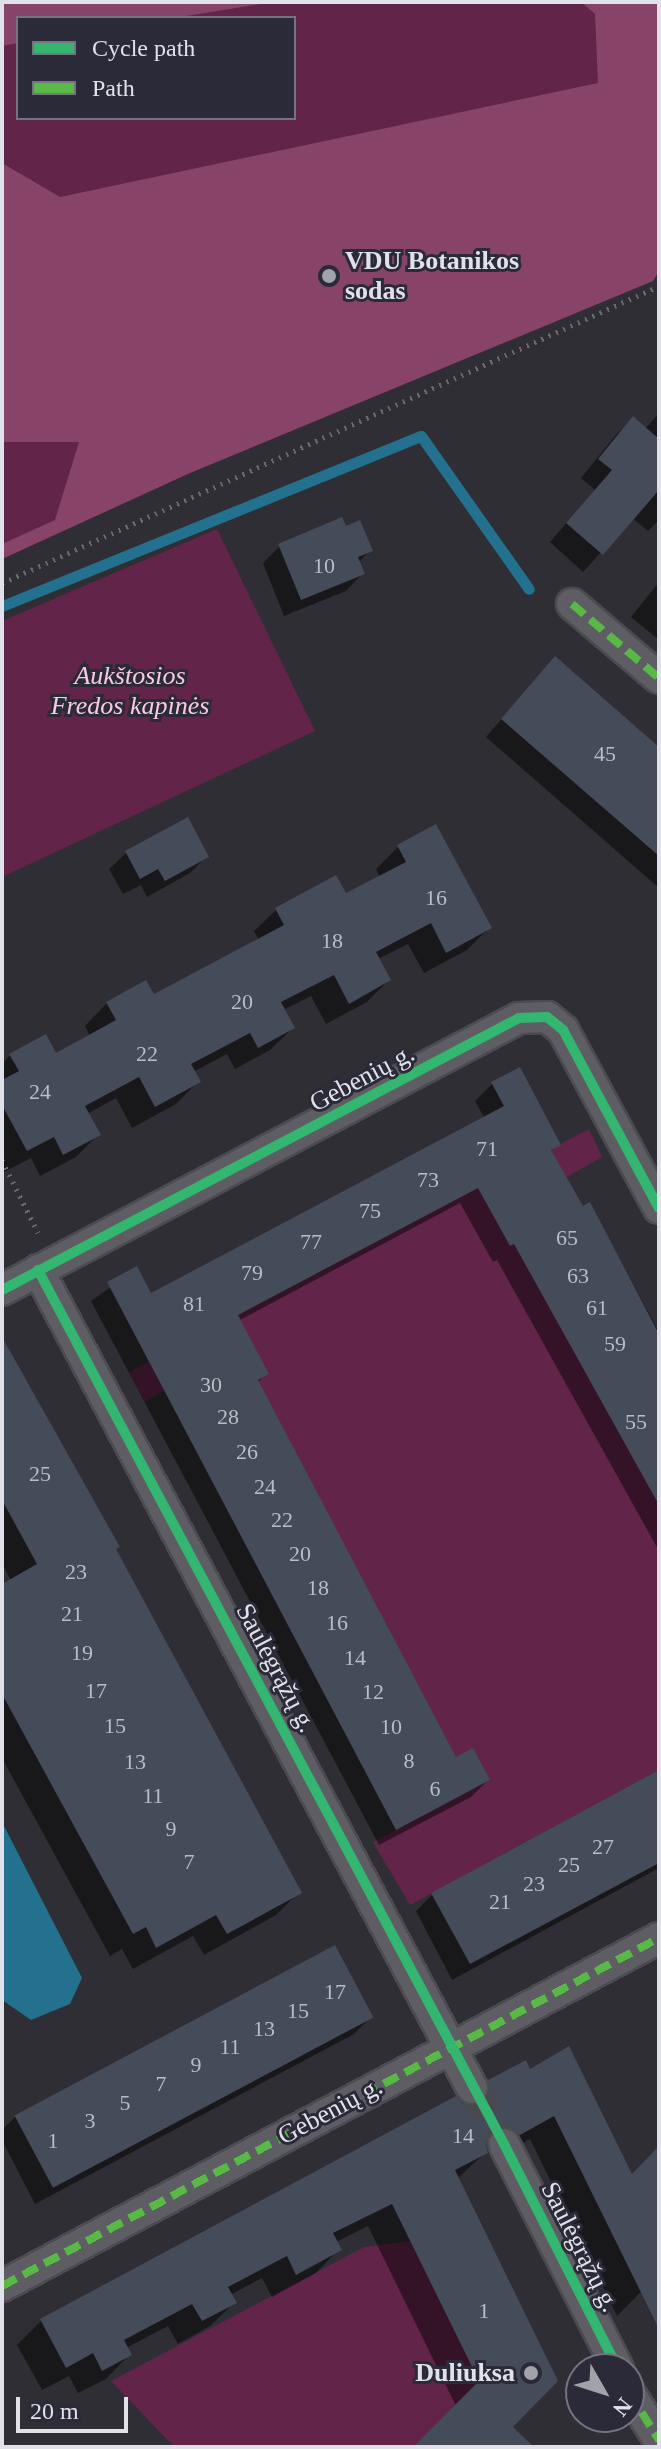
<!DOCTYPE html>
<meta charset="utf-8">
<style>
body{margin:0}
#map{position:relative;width:661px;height:2449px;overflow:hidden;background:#2e2e34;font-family:"Times New Roman",serif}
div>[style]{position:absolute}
.green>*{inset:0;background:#622448}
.forest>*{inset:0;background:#874368}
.water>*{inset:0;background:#23708f}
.shadow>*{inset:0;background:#0007}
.stream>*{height:11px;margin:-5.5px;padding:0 5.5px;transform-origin:5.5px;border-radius:5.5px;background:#23708f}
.building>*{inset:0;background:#444b59;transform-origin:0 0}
.minor-tunnel>*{height:30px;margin-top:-15px;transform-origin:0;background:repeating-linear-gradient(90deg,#49494f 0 30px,transparent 0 45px)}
.path>*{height:5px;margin-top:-2.5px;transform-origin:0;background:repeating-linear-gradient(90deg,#69696d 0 2px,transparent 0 8px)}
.roads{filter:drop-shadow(2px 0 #4b4b51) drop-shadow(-2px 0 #4b4b51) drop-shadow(0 2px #4b4b51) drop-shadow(0 -2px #4b4b51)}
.minor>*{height:30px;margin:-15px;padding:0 15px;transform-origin:15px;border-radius:15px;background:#5e5d63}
.quiet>*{height:8px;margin-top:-4px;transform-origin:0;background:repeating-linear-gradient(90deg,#58b947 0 16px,transparent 0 24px)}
.cycleway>*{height:10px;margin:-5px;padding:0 5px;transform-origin:5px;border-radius:5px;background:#33b770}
.dots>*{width:22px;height:22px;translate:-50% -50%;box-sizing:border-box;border:4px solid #2b2a38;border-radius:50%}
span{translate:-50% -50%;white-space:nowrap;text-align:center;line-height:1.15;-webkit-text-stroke:6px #2b2a38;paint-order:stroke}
.number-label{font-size:22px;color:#babcc6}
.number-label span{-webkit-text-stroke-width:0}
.poi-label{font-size:26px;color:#e1e1ea;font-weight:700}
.left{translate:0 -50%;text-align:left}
.right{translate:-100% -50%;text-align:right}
.park-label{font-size:26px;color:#f8cadf;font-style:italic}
.street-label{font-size:26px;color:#e1e1ea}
.frame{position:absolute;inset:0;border:4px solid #e1e1ea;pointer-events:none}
.legend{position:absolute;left:16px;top:16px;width:280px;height:104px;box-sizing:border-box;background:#2b2a38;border:2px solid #74737f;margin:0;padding:10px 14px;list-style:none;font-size:24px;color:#e1e1ea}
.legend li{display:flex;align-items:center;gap:16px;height:40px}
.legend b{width:40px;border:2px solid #74737f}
.north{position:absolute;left:565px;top:2353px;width:80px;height:80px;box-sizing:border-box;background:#2b2a38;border:2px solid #74737f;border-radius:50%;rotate:129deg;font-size:22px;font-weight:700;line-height:32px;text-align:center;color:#e1e1ea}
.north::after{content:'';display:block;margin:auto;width:28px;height:36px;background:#a2a2aa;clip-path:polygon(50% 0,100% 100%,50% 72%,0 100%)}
.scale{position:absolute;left:16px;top:2397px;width:112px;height:36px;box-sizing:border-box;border:4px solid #e1e1ea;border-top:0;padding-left:10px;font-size:24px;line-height:28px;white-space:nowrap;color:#e1e1ea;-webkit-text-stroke:6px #2b2a38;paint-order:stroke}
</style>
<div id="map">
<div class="green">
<div style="clip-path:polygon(evenodd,2px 2px,659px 2px,659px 271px,653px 281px,190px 473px,2px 559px,2px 2px,18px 18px,294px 18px,294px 118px,18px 118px,18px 18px)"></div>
<div style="clip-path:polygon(217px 529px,315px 731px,2px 877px,2px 621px)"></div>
<div style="clip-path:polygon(589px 1129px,602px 1157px,495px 1218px,510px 1246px,530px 1235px,659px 1504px,659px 1770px,410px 1905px,373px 1842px,490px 1780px,456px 1757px,165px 1390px,145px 1402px,129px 1372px)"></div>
<div style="clip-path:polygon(410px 2241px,479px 2381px,413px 2447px,174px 2447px,111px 2381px,364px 2247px)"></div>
</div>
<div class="forest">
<div style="clip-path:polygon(2px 2px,273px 2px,174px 18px,18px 18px,18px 43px,2px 46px)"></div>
<div style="clip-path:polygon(581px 2px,659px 2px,659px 271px,653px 281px,190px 473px,2px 559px,2px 544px,55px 520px,79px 442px,2px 442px,2px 163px,60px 197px,598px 83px,595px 14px)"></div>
</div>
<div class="water">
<div style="clip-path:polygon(2px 1822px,82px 1978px,70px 2004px,31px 2020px,2px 2000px)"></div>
</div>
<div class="shadow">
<div style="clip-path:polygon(659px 413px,659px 520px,648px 531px,632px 518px,583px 572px,550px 542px,595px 490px,581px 478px,615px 436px,633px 418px,645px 429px)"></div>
<div style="clip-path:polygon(345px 528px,370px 550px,358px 563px,362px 574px,346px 591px,284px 616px,263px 563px,280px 546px)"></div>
<div style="clip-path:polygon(659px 582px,659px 640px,631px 617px)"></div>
<div style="clip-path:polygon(539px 676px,659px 749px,659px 888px,486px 737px)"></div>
<div style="clip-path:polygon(398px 847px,489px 928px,467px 950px,424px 973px,408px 944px,378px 959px,389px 980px,367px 1002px,326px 1024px,311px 996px,283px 1010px,293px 1028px,270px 1050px,235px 1069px,227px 1054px,193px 1072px,198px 1082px,176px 1104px,132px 1128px,116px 1098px,87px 1114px,98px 1135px,76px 1157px,40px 1176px,31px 1158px,4px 1172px,2px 1064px,10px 1055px,55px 1055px,90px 1036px,85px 1026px,107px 1003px,153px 997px,259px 940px,254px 931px,277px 909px,345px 895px,380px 877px,376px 869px)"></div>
<div style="clip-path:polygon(126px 853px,207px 856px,190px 873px,147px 897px,141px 885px,123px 894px,109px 869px)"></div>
<div style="clip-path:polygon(492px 1084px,558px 1144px,550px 1152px,582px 1209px,590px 1204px,659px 1332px,659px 1551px,497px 1260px,493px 1262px,460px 1203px,238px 1321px,266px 1374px,257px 1383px,455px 1760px,488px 1780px,471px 1797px,379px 1845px,91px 1301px,136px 1269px,150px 1296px,485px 1119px,475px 1101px)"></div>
<div style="clip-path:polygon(2px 1341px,299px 1892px,276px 1915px,204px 1955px,193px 1936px,133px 1969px,122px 1949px,110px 1956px,2px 1758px,2px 1586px,11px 1581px,2px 1563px)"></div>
<div style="clip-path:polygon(659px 1772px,659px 1868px,452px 1980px,416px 1911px,433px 1894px)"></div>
<div style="clip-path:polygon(371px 2017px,354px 2034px,35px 2204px,2px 2140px,2px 2130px,15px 2117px)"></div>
<div style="clip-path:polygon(529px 2071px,631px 2177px,659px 2149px,659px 2274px,617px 2316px,530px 2139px,495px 2158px,486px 2152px,457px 2179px,513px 2447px,415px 2447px,456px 2406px,368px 2226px,336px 2242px,339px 2249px,316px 2273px,272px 2297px,262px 2278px,230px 2295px,234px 2303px,210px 2326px,178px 2344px,168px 2326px,126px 2348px,129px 2355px,106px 2379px,78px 2393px,69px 2376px,42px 2390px,17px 2345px,41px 2321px,465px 2106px,489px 2081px)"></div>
</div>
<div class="stream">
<div style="left:2px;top:606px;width:452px;rotate:-22.1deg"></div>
<div style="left:421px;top:436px;width:187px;rotate:54.8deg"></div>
</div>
<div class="building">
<div style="clip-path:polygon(633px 416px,659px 439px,659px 490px,603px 555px,566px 523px,612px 470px,598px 459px)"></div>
<div style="clip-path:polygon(342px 517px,346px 526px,360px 520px,373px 551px,358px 557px,365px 574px,301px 600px,278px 544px)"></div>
<div style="clip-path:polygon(555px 656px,659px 747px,659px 856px,501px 719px)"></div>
<div style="clip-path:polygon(188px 817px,209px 857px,165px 881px,158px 869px,140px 879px,125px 851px)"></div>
<div style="clip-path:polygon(436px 824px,492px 928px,446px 953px,431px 923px,376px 952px,391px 980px,349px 1004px,334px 975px,281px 1002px,295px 1028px,258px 1048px,250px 1033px,191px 1064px,201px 1082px,155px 1107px,139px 1077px,85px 1106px,101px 1135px,63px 1155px,54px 1137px,27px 1151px,2px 1105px,2px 1080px,19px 1071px,9px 1054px,46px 1034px,56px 1053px,116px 1020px,106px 1002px,146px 980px,154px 994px,284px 925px,275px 908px,336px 875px,346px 893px,406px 862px,397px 845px)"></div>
<div style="clip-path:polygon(520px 1067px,561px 1145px,551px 1150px,583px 1206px,590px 1202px,659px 1334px,659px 1505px,514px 1244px,510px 1246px,478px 1188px,238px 1315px,269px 1374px,258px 1380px,456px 1757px,473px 1748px,490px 1780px,396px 1830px,107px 1282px,137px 1266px,151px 1293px,504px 1106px,491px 1082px)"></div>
<div style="clip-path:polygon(2px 1337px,120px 1547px,116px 1549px,302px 1893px,227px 1934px,216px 1915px,156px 1948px,146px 1927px,133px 1934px,2px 1694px,2px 1584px,37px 1564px,2px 1500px)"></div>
<div style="clip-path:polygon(659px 1770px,659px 1863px,470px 1964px,431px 1893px)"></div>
<div style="left:335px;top:1945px;width:82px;height:363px;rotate:62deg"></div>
<div style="clip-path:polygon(569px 2046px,632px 2174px,659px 2146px,659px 2329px,554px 2116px,520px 2135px,506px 2126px,495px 2128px,486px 2142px,488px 2153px,455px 2170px,558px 2381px,513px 2427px,534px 2447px,413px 2447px,479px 2381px,392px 2204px,333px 2233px,342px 2250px,296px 2275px,287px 2256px,228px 2287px,237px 2303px,202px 2321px,192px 2304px,124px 2340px,132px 2355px,102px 2371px,93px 2353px,66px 2368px,40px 2319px,456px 2096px,463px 2104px,480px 2104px,488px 2097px,488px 2080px,526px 2060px,530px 2069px)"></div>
</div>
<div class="minor-tunnel">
<div style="left:472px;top:2088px;width:64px;rotate:60.3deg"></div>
</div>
<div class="path">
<div style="left:2px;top:583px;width:721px;rotate:-24.33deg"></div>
<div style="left:2px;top:1160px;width:81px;rotate:63.7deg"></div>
</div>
<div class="roads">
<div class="minor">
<div style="left:572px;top:604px;width:114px;rotate:40.4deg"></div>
<div style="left:38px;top:1270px;width:926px;rotate:62.05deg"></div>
<div style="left:2px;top:1290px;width:584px;rotate:-27.75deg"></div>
<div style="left:519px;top:1018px;width:28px;rotate:-2deg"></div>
<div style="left:547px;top:1017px;width:21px;rotate:39deg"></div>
<div style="left:563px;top:1030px;width:202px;rotate:61.7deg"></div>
<div style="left:504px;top:2144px;width:252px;rotate:63.1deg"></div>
<div style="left:2px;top:2286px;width:743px;rotate:-27.91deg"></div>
<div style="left:629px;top:2392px;width:57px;rotate:58deg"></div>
</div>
</div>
<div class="quiet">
<div style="left:572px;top:604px;width:114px;rotate:40.4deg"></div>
<div style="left:2px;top:2286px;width:743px;rotate:-27.91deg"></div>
<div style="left:629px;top:2392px;width:57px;rotate:58deg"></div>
</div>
<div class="cycleway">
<div style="left:38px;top:1270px;width:990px;rotate:61.93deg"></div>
<div style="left:504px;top:2144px;width:252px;rotate:63.1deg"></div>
<div style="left:2px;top:1290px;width:584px;rotate:-27.75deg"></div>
<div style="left:519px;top:1018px;width:28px;rotate:-2deg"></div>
<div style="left:547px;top:1017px;width:21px;rotate:39deg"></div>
<div style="left:563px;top:1030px;width:202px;rotate:61.7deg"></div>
</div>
<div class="dots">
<div style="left:329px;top:276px;background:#a2a2aa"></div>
<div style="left:531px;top:2373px;background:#a2a2aa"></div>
</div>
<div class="number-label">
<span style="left:324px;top:566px">10</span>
<span style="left:605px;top:754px">45</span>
<span style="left:436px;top:898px">16</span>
<span style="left:332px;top:941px">18</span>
<span style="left:242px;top:1002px">20</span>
<span style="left:147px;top:1054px">22</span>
<span style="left:40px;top:1092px">24</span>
<span style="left:487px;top:1149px">71</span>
<span style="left:428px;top:1180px">73</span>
<span style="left:370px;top:1211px">75</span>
<span style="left:567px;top:1238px">65</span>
<span style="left:311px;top:1242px">77</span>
<span style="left:252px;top:1273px">79</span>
<span style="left:578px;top:1276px">63</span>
<span style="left:194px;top:1304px">81</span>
<span style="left:597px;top:1308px">61</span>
<span style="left:615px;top:1344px">59</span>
<span style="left:211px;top:1385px">30</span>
<span style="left:228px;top:1417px">28</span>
<span style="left:636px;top:1422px">55</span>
<span style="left:247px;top:1452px">26</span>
<span style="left:40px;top:1474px">25</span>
<span style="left:265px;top:1487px">24</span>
<span style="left:282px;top:1520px">22</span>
<span style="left:300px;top:1554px">20</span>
<span style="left:76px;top:1572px">23</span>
<span style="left:318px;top:1588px">18</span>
<span style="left:72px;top:1614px">21</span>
<span style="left:337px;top:1623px">16</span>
<span style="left:82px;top:1653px">19</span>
<span style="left:355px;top:1658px">14</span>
<span style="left:96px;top:1691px">17</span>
<span style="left:373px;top:1692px">12</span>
<span style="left:115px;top:1726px">15</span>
<span style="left:391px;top:1727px">10</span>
<span style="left:409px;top:1761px">8</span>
<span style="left:135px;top:1762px">13</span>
<span style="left:435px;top:1789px">6</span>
<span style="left:153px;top:1796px">11</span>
<span style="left:171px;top:1829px">9</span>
<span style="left:603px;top:1847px">27</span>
<span style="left:189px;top:1862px">7</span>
<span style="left:569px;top:1865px">25</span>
<span style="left:534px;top:1884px">23</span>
<span style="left:500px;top:1902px">21</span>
<span style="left:335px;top:1992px">17</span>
<span style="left:298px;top:2011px">15</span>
<span style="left:264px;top:2029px">13</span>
<span style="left:230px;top:2047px">11</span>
<span style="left:196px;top:2065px">9</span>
<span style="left:161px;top:2084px">7</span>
<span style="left:125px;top:2103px">5</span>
<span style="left:90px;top:2121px">3</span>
<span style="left:463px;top:2136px">14</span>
<span style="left:53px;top:2141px">1</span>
<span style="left:484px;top:2311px">1</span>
</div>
<div class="poi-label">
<span class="left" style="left:345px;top:276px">VDU Botanikos<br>sodas</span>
<span class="right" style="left:515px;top:2373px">Duliuksa</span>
</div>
<div class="park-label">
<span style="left:130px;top:691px">Aukštosios<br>Fredos kapinės</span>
</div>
<div class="street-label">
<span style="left:362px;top:1078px;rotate:-28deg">Gebenių g.</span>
<span style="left:276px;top:1668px;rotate:62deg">Saulėgrąžų g.</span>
<span style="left:330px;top:2111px;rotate:-28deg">Gebenių g.</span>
<span style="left:580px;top:2247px;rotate:63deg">Saulėgrąžų g.</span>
</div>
<div class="frame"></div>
<ul class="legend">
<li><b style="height:10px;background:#33b770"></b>Cycle path</li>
<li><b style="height:10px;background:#58b947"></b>Path</li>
</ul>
<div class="north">N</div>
<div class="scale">20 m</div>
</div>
